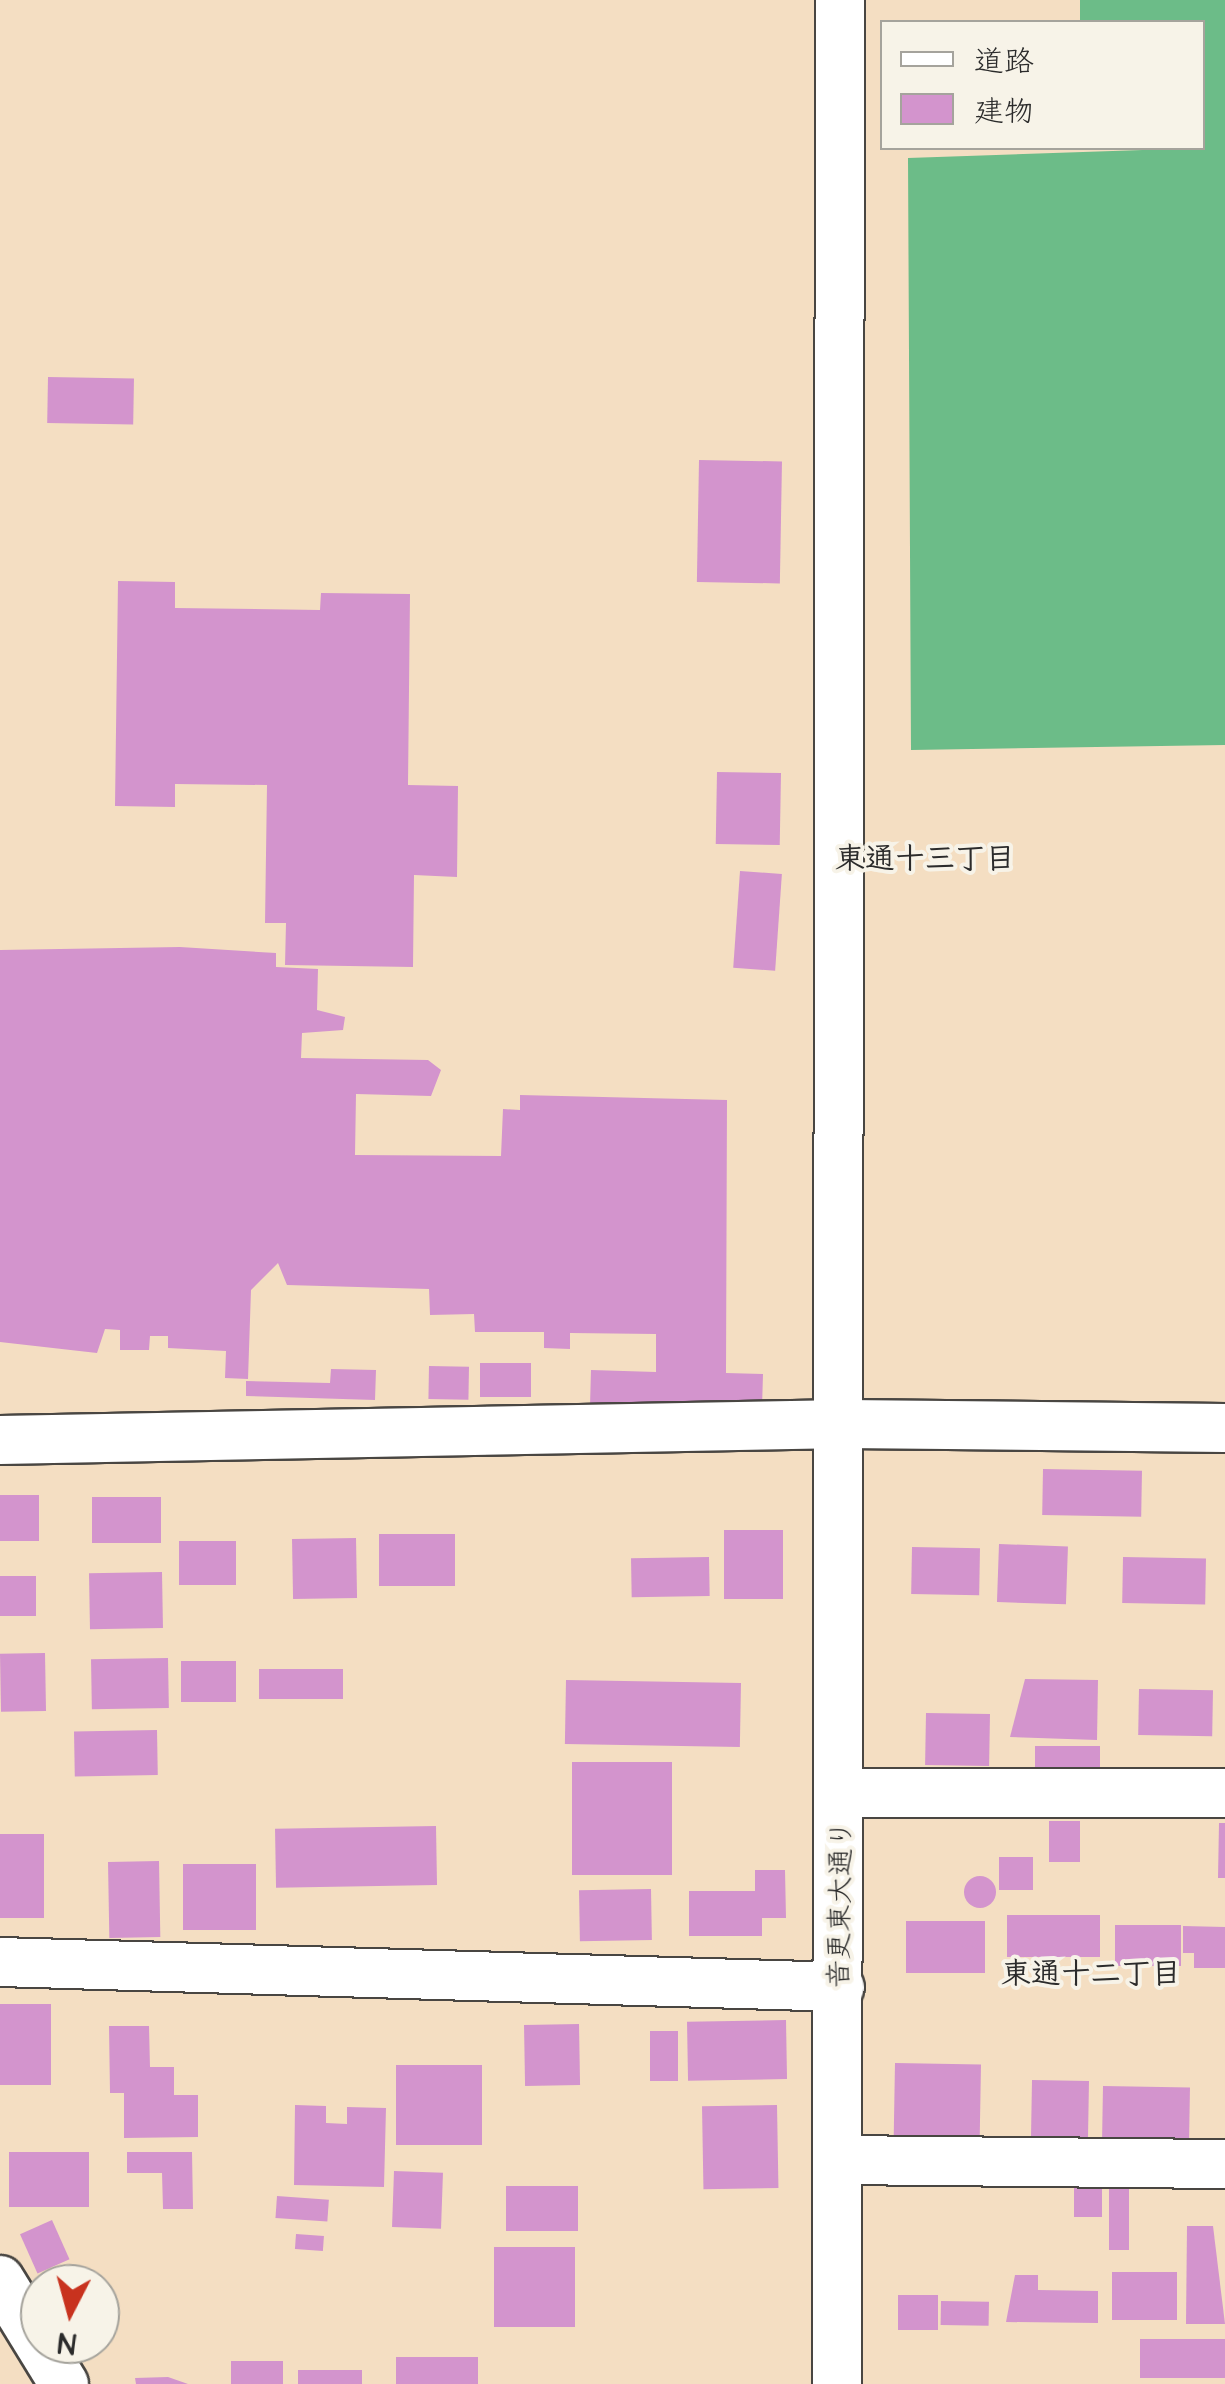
<!DOCTYPE html>
<meta charset="utf-8">
<style>
body{margin:0}
#map{position:relative;width:1225px;height:2384px;overflow:hidden;background:#f4dec2;font-family:"Architects Daughter","Klee One",sans-serif}
div>[style]{position:absolute}
.forest>*{inset:0;background:#6cbc88}
.building>*{inset:0;background:#d394cd;transform-origin:0 0}
.round{border-radius:50%}
.roads{filter:drop-shadow(2px 0 #494642) drop-shadow(-2px 0 #494642) drop-shadow(0 2px #494642) drop-shadow(0 -2px #494642)}
.minor>*{height:48px;margin:-24px;padding:0 24px;transform-origin:24px;border-radius:24px;background:#fff}
span{translate:-50% -50%;white-space:nowrap;text-align:center;line-height:1.15;-webkit-text-stroke:8px #f7f3e8;paint-order:stroke}
.street-label{font-size:28px;color:#2b2b2b}
.neighbourhood-label{font-size:30px;color:#2b2b2b;font-weight:700}
.legend{position:absolute;left:880px;top:20px;width:325px;height:130px;box-sizing:border-box;background:#f7f3e8;border:2px solid #a5a39c;margin:0;padding:12px 18px;list-style:none;font-size:30px;color:#2b2b2b}
.legend li{display:flex;align-items:center;gap:20px;height:50px}
.legend b{width:50px;border:2px solid #a5a39c}
.north{position:absolute;left:20px;top:2264px;width:100px;height:100px;box-sizing:border-box;background:#f7f3e8;border:2px solid #a5a39c;border-radius:50%;rotate:186deg;font-size:28px;font-weight:700;line-height:40px;text-align:center;color:#2b2b2b}
.north::after{content:'';display:block;margin:auto;width:35px;height:45px;background:#c8321e;clip-path:polygon(50% 0,100% 100%,50% 72%,0 100%)}
</style>
<div id="map">
<div class="forest">
<div style="clip-path:polygon(1080px 0,1225px 0,1225px 745px,911px 750px,908px 158px,1202px 148px,1202px 22px,1080px 22px)"></div>
</div>
<div class="building">
<div style="left:48px;top:377px;width:86px;height:46px;rotate:1deg"></div>
<div style="left:699px;top:460px;width:83px;height:122px;rotate:1deg"></div>
<div style="clip-path:polygon(118px 581px,175px 582px,175px 608px,320px 610px,321px 593px,410px 594px,408px 785px,458px 786px,457px 877px,414px 875px,413px 967px,285px 965px,286px 923px,265px 923px,267px 785px,175px 784px,175px 807px,115px 806px)"></div>
<div style="left:717px;top:772px;width:64px;height:72px;rotate:1deg"></div>
<div style="left:740px;top:871px;width:42px;height:97px;rotate:4deg"></div>
<div style="clip-path:polygon(180px 947px,276px 953px,276px 967px,318px 969px,317px 1010px,345px 1017px,343px 1030px,302px 1033px,301px 1058px,428px 1060px,441px 1070px,431px 1096px,356px 1094px,355px 1155px,501px 1156px,503px 1109px,520px 1110px,520px 1095px,727px 1100px,726px 1373px,763px 1374px,762px 1408px,590px 1406px,591px 1370px,656px 1372px,656px 1334px,570px 1333px,570px 1349px,544px 1348px,544px 1332px,475px 1332px,474px 1314px,430px 1315px,429px 1289px,287px 1285px,278px 1263px,251px 1290px,248px 1379px,225px 1378px,226px 1351px,168px 1348px,168px 1336px,150px 1336px,149px 1350px,120px 1350px,120px 1330px,105px 1329px,97px 1353px,0 1342px,0 950px)"></div>
<div style="left:480px;top:1363px;width:51px;height:34px"></div>
<div style="left:429px;top:1366px;width:40px;height:33px;rotate:1deg"></div>
<div style="clip-path:polygon(331px 1369px,376px 1370px,375px 1400px,246px 1396px,246px 1381px,330px 1383px)"></div>
<div style="left:1043px;top:1469px;width:99px;height:46px;rotate:1deg"></div>
<div style="left:0;top:1495px;width:39px;height:46px"></div>
<div style="left:92px;top:1497px;width:69px;height:46px"></div>
<div style="left:724px;top:1530px;width:59px;height:69px"></div>
<div style="left:455px;top:1534px;width:52px;height:76px;rotate:90deg"></div>
<div style="left:356px;top:1538px;width:60px;height:64px;rotate:89deg"></div>
<div style="left:179px;top:1541px;width:57px;height:44px"></div>
<div style="left:999px;top:1544px;width:69px;height:58px;rotate:2deg"></div>
<div style="left:912px;top:1547px;width:68px;height:47px;rotate:1deg"></div>
<div style="left:709px;top:1557px;width:39px;height:78px;rotate:89deg"></div>
<div style="left:1123px;top:1557px;width:83px;height:46px;rotate:1deg"></div>
<div style="left:162px;top:1572px;width:56px;height:73px;rotate:89deg"></div>
<div style="left:0;top:1576px;width:36px;height:40px"></div>
<div style="left:45px;top:1653px;width:58px;height:45px;rotate:89deg"></div>
<div style="left:168px;top:1658px;width:50px;height:77px;rotate:89deg"></div>
<div style="left:181px;top:1661px;width:55px;height:41px"></div>
<div style="left:343px;top:1669px;width:30px;height:84px;rotate:90deg"></div>
<div style="clip-path:polygon(1025px 1679px,1098px 1680px,1097px 1740px,1010px 1737px)"></div>
<div style="left:566px;top:1680px;width:175px;height:64px;rotate:1deg"></div>
<div style="left:1139px;top:1689px;width:74px;height:46px;rotate:1deg"></div>
<div style="left:926px;top:1713px;width:64px;height:52px;rotate:1deg"></div>
<div style="left:157px;top:1730px;width:45px;height:83px;rotate:89deg"></div>
<div style="left:1035px;top:1746px;width:65px;height:23px"></div>
<div style="left:572px;top:1762px;width:100px;height:113px"></div>
<div style="left:1049px;top:1821px;width:31px;height:41px"></div>
<div style="clip-path:polygon(1219px 1823px,1225px 1823px,1225px 1878px,1218px 1878px)"></div>
<div style="left:436px;top:1826px;width:59px;height:161px;rotate:89deg"></div>
<div style="left:0;top:1834px;width:44px;height:84px"></div>
<div style="left:999px;top:1857px;width:34px;height:33px"></div>
<div style="left:159px;top:1861px;width:76px;height:51px;rotate:89deg"></div>
<div style="left:183px;top:1864px;width:73px;height:66px"></div>
<div style="clip-path:polygon(755px 1870px,785px 1870px,786px 1918px,762px 1918px,762px 1936px,689px 1936px,689px 1891px,755px 1891px)"></div>
<div class="round" style="left:964px;top:1876px;width:32px;height:32px"></div>
<div style="left:651px;top:1889px;width:51px;height:72px;rotate:89deg"></div>
<div style="left:1007px;top:1915px;width:93px;height:42px"></div>
<div style="left:906px;top:1921px;width:79px;height:52px"></div>
<div style="left:1115px;top:1925px;width:66px;height:41px"></div>
<div style="clip-path:polygon(1183px 1926px,1225px 1927px,1225px 1968px,1194px 1968px,1194px 1953px,1183px 1953px)"></div>
<div style="left:0;top:2004px;width:51px;height:81px"></div>
<div style="left:786px;top:2020px;width:59px;height:99px;rotate:89deg"></div>
<div style="left:579px;top:2024px;width:61px;height:55px;rotate:89deg"></div>
<div style="clip-path:polygon(109px 2026px,149px 2026px,150px 2067px,174px 2067px,174px 2095px,198px 2095px,198px 2137px,124px 2138px,124px 2093px,110px 2093px)"></div>
<div style="left:650px;top:2031px;width:28px;height:50px"></div>
<div style="left:895px;top:2063px;width:86px;height:74px;rotate:1deg"></div>
<div style="left:396px;top:2065px;width:86px;height:80px"></div>
<div style="left:1032px;top:2080px;width:57px;height:64px;rotate:1deg"></div>
<div style="left:1103px;top:2086px;width:87px;height:58px;rotate:1deg"></div>
<div style="clip-path:polygon(295px 2105px,326px 2106px,326px 2123px,347px 2124px,347px 2107px,386px 2108px,384px 2187px,294px 2185px)"></div>
<div style="left:777px;top:2105px;width:83px;height:75px;rotate:89deg"></div>
<div style="left:9px;top:2152px;width:80px;height:55px"></div>
<div style="clip-path:polygon(127px 2152px,192px 2152px,193px 2209px,163px 2209px,162px 2173px,127px 2173px)"></div>
<div style="left:394px;top:2171px;width:49px;height:56px;rotate:2deg"></div>
<div style="left:1074px;top:2183px;width:28px;height:34px"></div>
<div style="left:1109px;top:2185px;width:20px;height:65px"></div>
<div style="left:578px;top:2186px;width:45px;height:72px;rotate:90deg"></div>
<div style="left:277px;top:2196px;width:52px;height:22px;rotate:4deg"></div>
<div style="left:52px;top:2220px;width:43px;height:35px;rotate:66deg"></div>
<div style="clip-path:polygon(1187px 2226px,1213px 2226px,1225px 2324px,1186px 2324px)"></div>
<div style="left:296px;top:2234px;width:28px;height:15px;rotate:4deg"></div>
<div style="left:575px;top:2247px;width:80px;height:81px;rotate:90deg"></div>
<div style="left:1112px;top:2272px;width:65px;height:48px"></div>
<div style="clip-path:polygon(1015px 2275px,1038px 2275px,1038px 2290px,1098px 2291px,1098px 2323px,1006px 2322px)"></div>
<div style="left:898px;top:2295px;width:40px;height:35px"></div>
<div style="left:941px;top:2301px;width:48px;height:24px;rotate:1deg"></div>
<div style="left:1140px;top:2339px;width:85px;height:39px"></div>
<div style="left:396px;top:2357px;width:82px;height:27px"></div>
<div style="left:283px;top:2361px;width:23px;height:52px;rotate:90deg"></div>
<div style="left:298px;top:2370px;width:64px;height:14px"></div>
<div style="clip-path:polygon(168px 2377px,188px 2384px,136px 2384px,135px 2378px)"></div>
</div>
<div class="roads">
<div class="minor">
<div style="left:0;top:1440px;width:845px;rotate:-1.08deg"></div>
<div style="left:845px;top:1424px;width:380px;rotate:0.6deg"></div>
<div style="left:842px;top:1793px;width:383px"></div>
<div style="left:0;top:1962px;width:840px;rotate:1.7deg"></div>
<div style="left:839px;top:2160px;width:386px;rotate:0.6deg"></div>
<div style="left:0;top:2280px;width:122px;rotate:58.4deg"></div>
<div style="left:837px;top:2384px;width:2384px;rotate:-89.93deg"></div>
</div>
</div>
<div class="street-label">
<span style="left:841px;top:1904px;rotate:-89deg">音更東大通り</span>
</div>
<div class="neighbourhood-label">
<span style="left:925px;top:859px">東通十三丁目</span>
<span style="left:1091px;top:1974px">東通十二丁目</span>
</div>
<ul class="legend">
<li><b style="height:12px;background:#fff"></b>道路</li>
<li><b style="height:28px;background:#d394cd"></b>建物</li>
</ul>
<div class="north">N</div>
</div>
